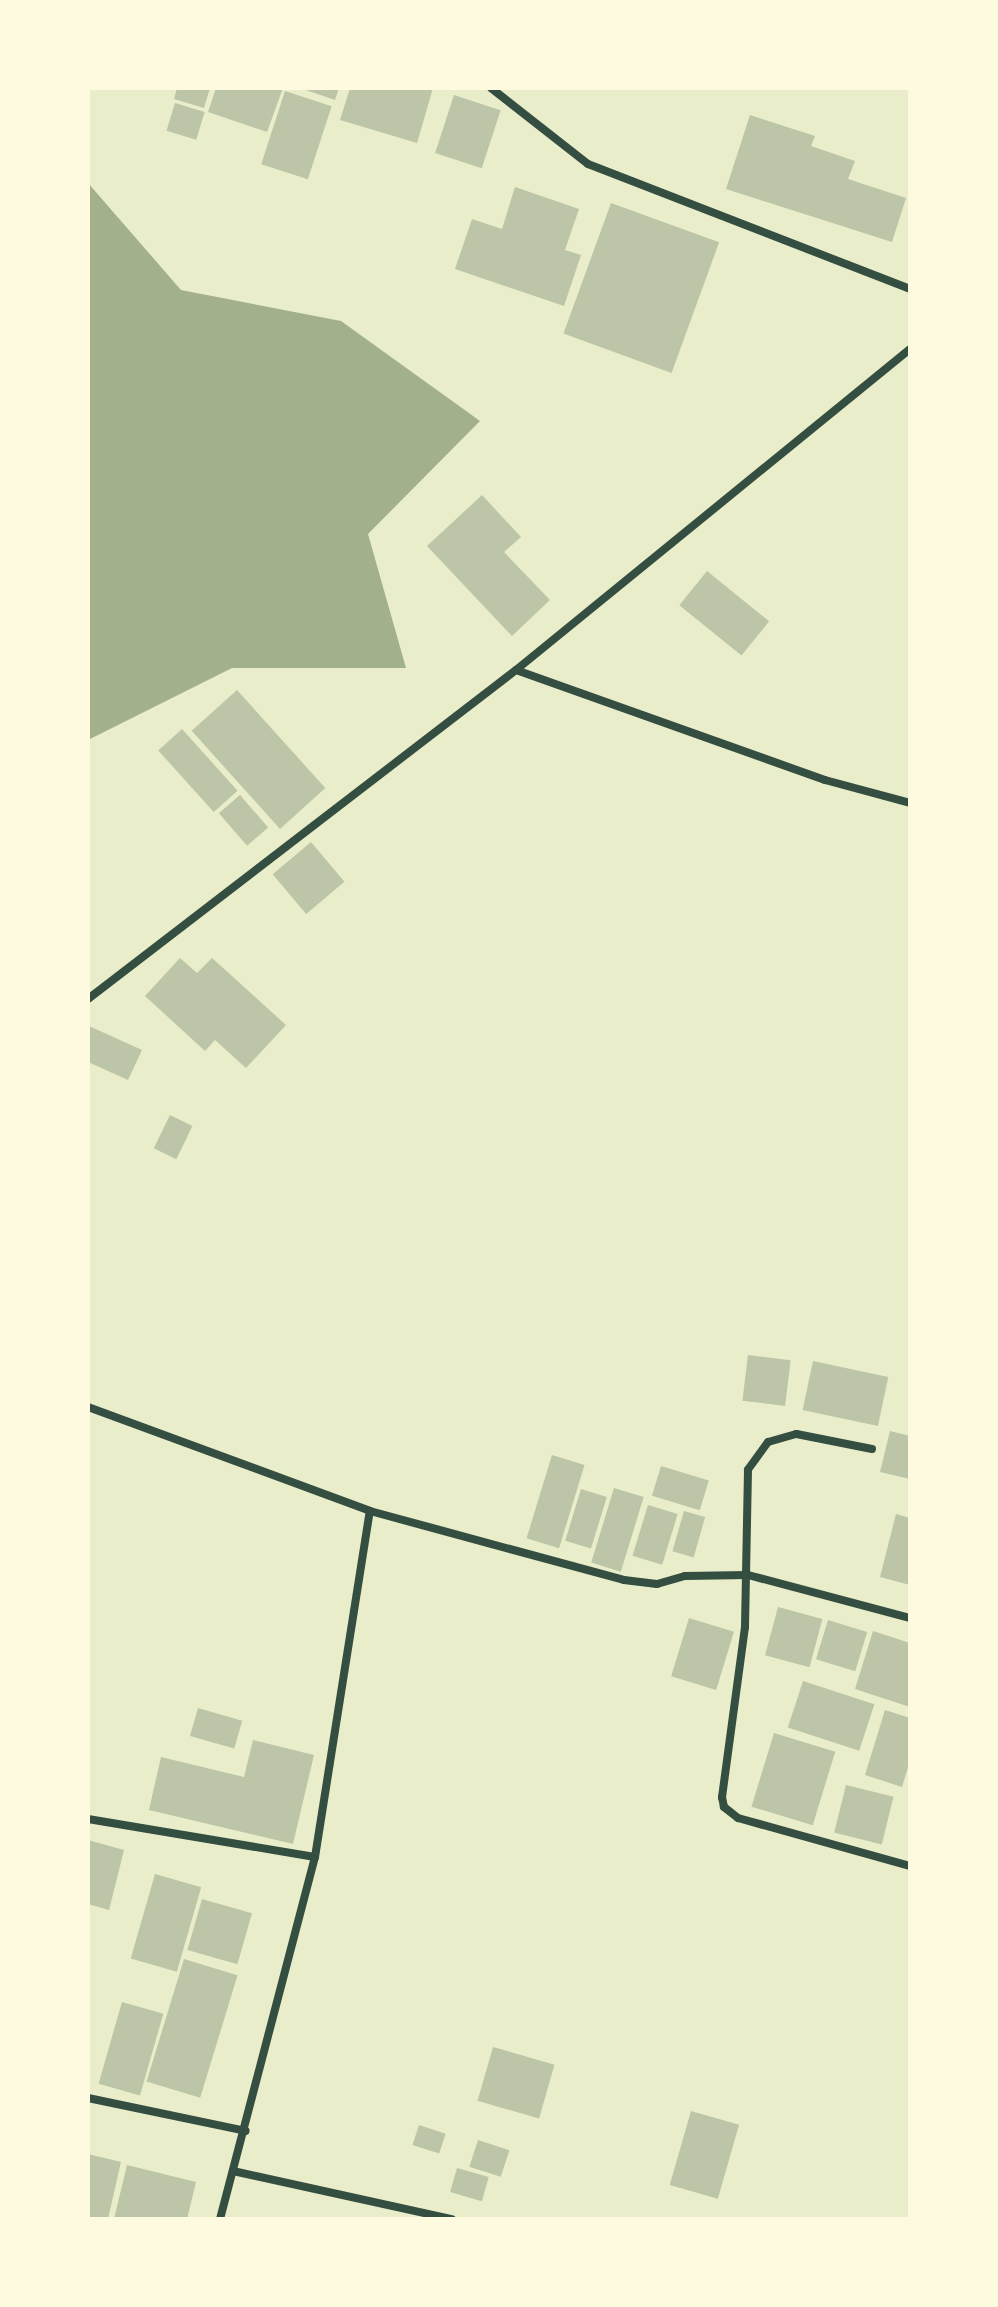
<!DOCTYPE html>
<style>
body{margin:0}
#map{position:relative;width:998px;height:2307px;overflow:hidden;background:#e9edc9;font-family:"Work Sans",sans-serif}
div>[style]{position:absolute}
.water>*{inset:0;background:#a3b18a}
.building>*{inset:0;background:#bcc5a7;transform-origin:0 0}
.minor>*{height:8px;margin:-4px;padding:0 4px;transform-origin:4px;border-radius:4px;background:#344e41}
span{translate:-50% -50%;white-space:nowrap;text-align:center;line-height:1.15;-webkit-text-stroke:7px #fefae0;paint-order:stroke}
.frame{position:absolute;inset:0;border:90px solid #fefae0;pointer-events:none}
</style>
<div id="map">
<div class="water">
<div style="clip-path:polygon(88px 183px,181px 290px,341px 321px,480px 421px,368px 534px,406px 668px,232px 668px,88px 740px)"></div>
</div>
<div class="building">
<div style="clip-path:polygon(177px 88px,210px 88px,204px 108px,174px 99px)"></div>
<div style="clip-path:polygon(216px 88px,283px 88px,267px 132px,208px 112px)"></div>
<div style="clip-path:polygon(300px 88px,339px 88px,335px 100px)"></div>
<div style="clip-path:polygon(350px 88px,433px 88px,417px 143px,340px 120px)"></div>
<div style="left:285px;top:91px;width:49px;height:77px;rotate:18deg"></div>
<div style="left:454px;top:95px;width:49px;height:61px;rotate:18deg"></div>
<div style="left:175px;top:103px;width:31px;height:29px;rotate:17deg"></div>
<div style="clip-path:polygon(750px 115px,815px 136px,811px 146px,855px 161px,848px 179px,906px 198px,892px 242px,726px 189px)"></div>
<div style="clip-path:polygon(515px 187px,579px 209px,565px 250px,581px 255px,564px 306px,455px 269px,472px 219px,502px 229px)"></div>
<div style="left:611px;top:203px;width:115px;height:139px;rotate:20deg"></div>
<div style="clip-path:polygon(482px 495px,521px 537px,504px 552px,550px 600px,512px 636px,427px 546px)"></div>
<div style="left:707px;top:571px;width:80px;height:44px;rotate:39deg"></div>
<div style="left:237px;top:690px;width:132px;height:61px;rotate:48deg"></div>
<div style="left:182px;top:729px;width:83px;height:32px;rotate:48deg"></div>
<div style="left:240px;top:795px;width:43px;height:28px;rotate:49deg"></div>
<div style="left:311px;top:842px;width:52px;height:50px;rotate:50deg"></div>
<div style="clip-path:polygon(180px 958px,197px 973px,212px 958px,286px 1025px,246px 1068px,215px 1040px,205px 1051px,145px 996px)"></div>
<div style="clip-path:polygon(89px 1026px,142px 1050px,128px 1080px,88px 1062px)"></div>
<div style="left:170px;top:1115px;width:25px;height:37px;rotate:26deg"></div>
<div style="left:748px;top:1355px;width:43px;height:46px;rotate:7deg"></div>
<div style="left:813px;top:1361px;width:77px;height:50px;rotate:12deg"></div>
<div style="clip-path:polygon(890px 1431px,910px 1436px,910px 1479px,880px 1472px)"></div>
<div style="left:552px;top:1455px;width:34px;height:87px;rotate:17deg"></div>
<div style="left:661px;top:1466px;width:50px;height:31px;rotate:17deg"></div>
<div style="left:614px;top:1488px;width:31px;height:78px;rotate:17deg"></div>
<div style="left:581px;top:1489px;width:27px;height:54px;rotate:17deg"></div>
<div style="left:648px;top:1505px;width:31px;height:53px;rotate:17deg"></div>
<div style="left:684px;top:1511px;width:22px;height:42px;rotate:16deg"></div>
<div style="clip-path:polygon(896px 1514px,910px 1518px,910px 1585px,880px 1577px)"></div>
<div style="left:778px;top:1607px;width:46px;height:50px;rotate:15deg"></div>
<div style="left:689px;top:1618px;width:47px;height:61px;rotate:17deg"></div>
<div style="left:828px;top:1620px;width:41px;height:41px;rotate:17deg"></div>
<div style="clip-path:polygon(873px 1631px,910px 1643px,910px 1707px,855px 1689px)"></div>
<div style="left:803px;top:1681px;width:75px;height:49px;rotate:18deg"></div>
<div style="left:198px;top:1708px;width:46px;height:29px;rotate:16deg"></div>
<div style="clip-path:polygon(885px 1710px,910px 1718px,910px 1761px,902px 1787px,865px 1775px)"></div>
<div style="left:774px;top:1733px;width:64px;height:77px;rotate:17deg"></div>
<div style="clip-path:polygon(253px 1740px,314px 1755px,293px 1844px,149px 1810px,161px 1757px,244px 1777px)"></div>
<div style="left:846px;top:1785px;width:49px;height:49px;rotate:14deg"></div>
<div style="clip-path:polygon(88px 1840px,124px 1850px,109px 1910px,88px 1904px)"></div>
<div style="left:155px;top:1874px;width:48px;height:88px;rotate:16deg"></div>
<div style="left:202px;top:1899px;width:52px;height:53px;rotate:16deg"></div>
<div style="left:184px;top:1959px;width:56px;height:128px;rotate:17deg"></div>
<div style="left:122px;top:2002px;width:43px;height:85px;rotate:16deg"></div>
<div style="left:493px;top:2047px;width:64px;height:56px;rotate:16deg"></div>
<div style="left:691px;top:2111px;width:50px;height:77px;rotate:16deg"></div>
<div style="left:419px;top:2125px;width:28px;height:21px;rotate:18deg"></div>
<div style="left:478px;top:2140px;width:33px;height:28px;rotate:18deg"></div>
<div style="clip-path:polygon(88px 2154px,121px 2162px,108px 2219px,88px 2219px)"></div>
<div style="clip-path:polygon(127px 2165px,196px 2182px,187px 2219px,114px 2219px)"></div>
<div style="left:457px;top:2168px;width:33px;height:25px;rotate:16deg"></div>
</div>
<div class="minor">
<div style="left:491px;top:88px;width:123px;rotate:38.1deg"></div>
<div style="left:588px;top:164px;width:345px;rotate:21.2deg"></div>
<div style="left:516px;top:670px;width:328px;rotate:19.6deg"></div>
<div style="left:825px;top:780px;width:88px;rotate:15.1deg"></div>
<div style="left:88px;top:999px;width:540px;rotate:-37.55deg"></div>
<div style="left:516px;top:670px;width:508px;rotate:-39.17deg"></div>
<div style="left:88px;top:1407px;width:301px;rotate:20.2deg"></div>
<div style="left:370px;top:1511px;width:263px;rotate:15.2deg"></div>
<div style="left:624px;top:1580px;width:33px;rotate:7deg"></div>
<div style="left:657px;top:1584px;width:29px;rotate:-16deg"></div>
<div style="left:685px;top:1576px;width:63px;rotate:-0.9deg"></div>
<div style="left:748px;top:1575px;width:168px;rotate:14.9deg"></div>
<div style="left:872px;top:1449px;width:77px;rotate:-168.8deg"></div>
<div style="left:796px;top:1434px;width:29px;rotate:164deg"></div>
<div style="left:768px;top:1442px;width:34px;rotate:126deg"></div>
<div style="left:748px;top:1470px;width:157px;rotate:91.1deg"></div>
<div style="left:745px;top:1627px;width:172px;rotate:97.7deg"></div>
<div style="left:722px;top:1797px;width:10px;rotate:79deg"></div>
<div style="left:724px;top:1807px;width:18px;rotate:38deg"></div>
<div style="left:738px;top:1818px;width:179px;rotate:15.6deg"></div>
<div style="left:88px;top:1819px;width:230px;rotate:9.5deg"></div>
<div style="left:88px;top:2098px;width:161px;rotate:11.8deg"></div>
<div style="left:233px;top:2171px;width:224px;rotate:12.4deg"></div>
<div style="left:220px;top:2219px;width:374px;rotate:-75.3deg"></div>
<div style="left:315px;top:1857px;width:350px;rotate:-81deg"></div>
</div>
<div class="frame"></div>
</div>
